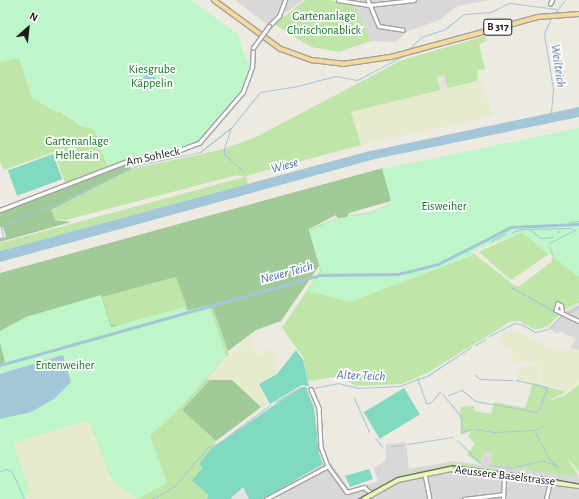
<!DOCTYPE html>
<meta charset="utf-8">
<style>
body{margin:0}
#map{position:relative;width:579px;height:499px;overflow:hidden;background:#edeae1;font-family:"Alegreya Sans",sans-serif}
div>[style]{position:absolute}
.residential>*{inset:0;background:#d9d8d8}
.farmland>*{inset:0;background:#e6ebcd}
.grass>*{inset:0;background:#c0e5a8}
.forest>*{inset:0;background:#a1ca98}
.park>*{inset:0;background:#bff6c9}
.pitch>*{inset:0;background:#82d9c1;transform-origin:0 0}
.parking>*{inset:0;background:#e3e3e3;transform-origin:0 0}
.water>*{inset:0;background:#a3c7d9}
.stream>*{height:1px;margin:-0.5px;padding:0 0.5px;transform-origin:0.5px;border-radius:0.5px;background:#a3c7d9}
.canal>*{height:3px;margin:-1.5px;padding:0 1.5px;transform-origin:1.5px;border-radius:1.5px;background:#a3c7d9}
.roads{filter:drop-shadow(1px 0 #a2a2a2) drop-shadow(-1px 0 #a2a2a2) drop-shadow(0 1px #a2a2a2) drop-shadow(0 -1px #a2a2a2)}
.minor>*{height:2.5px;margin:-1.25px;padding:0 1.25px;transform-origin:1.25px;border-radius:1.25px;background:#fff}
.secondary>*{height:3.5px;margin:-1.75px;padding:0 1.75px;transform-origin:1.75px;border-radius:1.75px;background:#ecf6b6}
.primary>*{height:3.5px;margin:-1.75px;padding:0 1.75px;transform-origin:1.75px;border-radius:1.75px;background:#f7d99c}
.tram>*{height:1px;margin:-0.5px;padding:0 0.5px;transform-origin:0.5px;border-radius:0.5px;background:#696969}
.bridges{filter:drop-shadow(1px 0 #a2a2a2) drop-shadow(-1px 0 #a2a2a2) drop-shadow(0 1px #a2a2a2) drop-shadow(0 -1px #a2a2a2)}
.minor-bridge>*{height:2.5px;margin:-1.25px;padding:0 1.25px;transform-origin:1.25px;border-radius:1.25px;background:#fff}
span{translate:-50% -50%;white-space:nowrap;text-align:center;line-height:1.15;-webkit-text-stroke:3.5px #fff;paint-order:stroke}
.shield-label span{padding:1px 3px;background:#fff;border:1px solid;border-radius:3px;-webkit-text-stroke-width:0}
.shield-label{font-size:11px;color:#1b1b1b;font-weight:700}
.park-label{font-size:12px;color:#107322}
.street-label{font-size:12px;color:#1b1b1b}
.water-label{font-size:13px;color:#4d70a6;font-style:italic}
.north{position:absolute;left:8px;top:8px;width:40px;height:40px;-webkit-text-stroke:3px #fff;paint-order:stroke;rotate:27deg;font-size:11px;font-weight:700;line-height:16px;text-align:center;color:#1b1b1b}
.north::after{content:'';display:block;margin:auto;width:14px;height:18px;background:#1b1b1b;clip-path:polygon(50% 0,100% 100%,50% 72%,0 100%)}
</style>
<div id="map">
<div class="residential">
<div style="clip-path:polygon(235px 0,303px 0,287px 12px,280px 10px,268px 25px)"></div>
<div style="clip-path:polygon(351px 0,491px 0,457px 6px,440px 20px,408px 31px,396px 42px,371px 41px)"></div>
<div style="clip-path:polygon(579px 304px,579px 350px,570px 348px,576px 339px,561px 331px,558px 334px,549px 329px,564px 312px)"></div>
<div style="clip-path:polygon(406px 442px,409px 469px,454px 461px,481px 465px,484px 451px,492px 452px,492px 465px,579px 477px,579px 499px,280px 499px,277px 492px,323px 464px,331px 463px,351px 491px,378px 481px,374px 468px,385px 461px,386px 444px)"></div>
</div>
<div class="farmland">
<div style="clip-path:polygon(481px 81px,493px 116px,361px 145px,351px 113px,353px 111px)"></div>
<div style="clip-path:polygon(511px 330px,558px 350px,579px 350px,579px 382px,567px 391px,540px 383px,540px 366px,529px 362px,515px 362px,510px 347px,504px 348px,498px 335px)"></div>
<div style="clip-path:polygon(253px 334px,252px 346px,257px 353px,260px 355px,271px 347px,279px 359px,278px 366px,275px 368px,277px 374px,259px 384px,270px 405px,261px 407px,232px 380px,210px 380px,207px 378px)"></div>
<div style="clip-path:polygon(530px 366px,538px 366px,538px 384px,519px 380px,517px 376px,520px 368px)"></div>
<div style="clip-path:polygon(87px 416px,111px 478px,137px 499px,29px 499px,25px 493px,11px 440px)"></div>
</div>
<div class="grass">
<div style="clip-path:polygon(0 0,61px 112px,82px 127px,92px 128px,114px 153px,154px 159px,142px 158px,109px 166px,65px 183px,54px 152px,4px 170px,0 162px)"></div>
<div style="clip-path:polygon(306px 0,330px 0,355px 6px,371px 41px,339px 52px,311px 47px,274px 24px)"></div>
<div style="clip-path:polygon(485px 36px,487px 41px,479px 44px,485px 69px,478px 70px,477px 81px,351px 112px,361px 145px,246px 176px,248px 184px,0 251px,0 243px,245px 177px,237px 175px,66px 220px,54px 220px,51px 210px,131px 169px,220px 150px,254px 138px,402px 60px)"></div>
<div style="clip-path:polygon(410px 195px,468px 249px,515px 286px,520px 286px,551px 262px,553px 254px,579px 230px,579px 303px,564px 310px,548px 326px,535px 330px,520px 321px,510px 322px,429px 372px,402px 384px,356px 386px,340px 376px,308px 381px,303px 357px,282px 328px,320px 271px,310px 229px,336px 218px,340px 228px,352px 221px,350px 215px,371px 212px)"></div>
<div style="clip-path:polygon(522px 232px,549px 254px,511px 280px,479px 252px)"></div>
<div style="clip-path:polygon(176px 277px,213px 307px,229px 354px,207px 378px,210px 380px,182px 410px,216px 441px,203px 468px,209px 496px,206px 499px,137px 499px,111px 478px,87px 416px,111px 325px,101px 297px)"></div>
<div style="clip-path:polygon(533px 383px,566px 392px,551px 399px,552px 400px,566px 395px,579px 384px,579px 472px,566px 456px,579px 477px,492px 465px,492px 452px,485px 451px,480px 464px,467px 455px,475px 443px,468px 437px,471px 431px,461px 435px,460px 407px,474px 406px,474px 411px,491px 414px,494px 402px,525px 408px)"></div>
<div style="clip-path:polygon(451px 464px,464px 464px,569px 480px,504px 475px,454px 467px,400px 478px,372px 492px,370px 490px,400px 475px)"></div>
</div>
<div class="forest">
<div style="clip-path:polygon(129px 163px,131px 169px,51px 210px,55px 220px,71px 222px,0 242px,0 238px,6px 237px,3px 227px,0 227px,0 213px)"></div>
<div style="clip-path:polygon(383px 168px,391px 201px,349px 213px,347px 218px,339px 221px,336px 215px,309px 229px,319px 266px,281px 321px,256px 330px,228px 351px,213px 308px,189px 313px,176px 277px,102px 297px,111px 325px,138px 324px,0 419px,0 273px)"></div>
<div style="clip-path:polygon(210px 380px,232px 380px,261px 407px,216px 441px,182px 410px)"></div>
</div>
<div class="park">
<div style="clip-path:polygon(0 0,191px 0,239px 35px,243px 52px,251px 67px,242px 93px,202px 139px,190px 147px,155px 157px,132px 158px,108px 167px,93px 128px,83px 127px,61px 111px,58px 113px,32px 98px,19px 58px,0 62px)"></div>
<div style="clip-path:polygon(579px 128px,579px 277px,522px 232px,471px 252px,474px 255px,350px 302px,307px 291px,322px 272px,309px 231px,339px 218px,372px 213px,392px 203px,382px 169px)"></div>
<div style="clip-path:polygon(101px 295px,111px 327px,185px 307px,186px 311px,209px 305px,226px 356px,180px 408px,150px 436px,167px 483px,137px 499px,112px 480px,89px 420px,13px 443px,30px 492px,25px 494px,27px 499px,0 499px,0 364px,5px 362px,0 343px,0 331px,26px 317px)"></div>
</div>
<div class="pitch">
<div style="left:53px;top:154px;width:27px;height:48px;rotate:70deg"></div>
<div style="clip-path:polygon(296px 350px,303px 360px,309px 386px,302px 385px,270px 404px,259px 384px,277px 374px)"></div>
<div style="clip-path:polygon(305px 386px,314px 407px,319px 453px,323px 464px,263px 499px,206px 499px,209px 496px,192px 480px,203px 468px,199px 464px,211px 449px,283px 399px)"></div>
<div style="left:404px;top:388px;width:31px;height:47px;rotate:59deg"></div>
<div style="clip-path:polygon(369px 469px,373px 479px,350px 487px,345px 476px)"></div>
</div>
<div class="parking">
<div style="left:444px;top:75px;width:14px;height:7px;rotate:78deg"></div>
<div style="clip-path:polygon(243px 487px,249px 499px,230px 499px,242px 488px)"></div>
</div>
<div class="water">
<div style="clip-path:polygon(147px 74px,153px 75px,156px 78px,147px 91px,141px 90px,138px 82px)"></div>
<div style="clip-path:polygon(579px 107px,579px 117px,375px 159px,0 262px,0 251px,366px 152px)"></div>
<div style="clip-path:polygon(63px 355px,71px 382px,54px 399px,31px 412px,0 419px,0 374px)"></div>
</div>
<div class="stream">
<div style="left:553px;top:15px;width:19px;rotate:-51deg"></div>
<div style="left:551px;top:18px;width:17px;rotate:114deg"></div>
<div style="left:544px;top:34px;width:56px;rotate:80.7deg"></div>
<div style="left:553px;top:89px;width:25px;rotate:95deg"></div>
<div style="left:411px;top:47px;width:14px;rotate:-45deg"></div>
<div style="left:421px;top:37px;width:25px;rotate:-18deg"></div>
<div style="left:445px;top:29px;width:24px;rotate:-38deg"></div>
<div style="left:464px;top:14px;width:27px;rotate:-4deg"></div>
<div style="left:491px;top:12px;width:20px;rotate:-27deg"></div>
<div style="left:509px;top:3px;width:48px;rotate:7.1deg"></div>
<div style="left:244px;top:172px;width:27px;rotate:-138deg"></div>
<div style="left:224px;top:154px;width:6px;rotate:-90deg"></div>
<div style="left:224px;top:148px;width:21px;rotate:-71deg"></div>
<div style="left:231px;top:128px;width:46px;rotate:-51.1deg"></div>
<div style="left:260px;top:92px;width:37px;rotate:-9deg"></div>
<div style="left:297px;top:86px;width:40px;rotate:-14.4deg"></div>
<div style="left:336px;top:76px;width:21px;rotate:11deg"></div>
<div style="left:357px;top:80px;width:50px;rotate:-27.6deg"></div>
<div style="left:569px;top:222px;width:10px;rotate:-6deg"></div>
<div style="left:529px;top:229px;width:15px;rotate:37deg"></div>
<div style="left:541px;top:238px;width:12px;rotate:-5deg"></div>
<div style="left:512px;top:232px;width:10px;rotate:-17deg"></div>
<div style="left:522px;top:229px;width:50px;rotate:-1.1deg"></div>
<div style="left:557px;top:232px;width:3px;rotate:-18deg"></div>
<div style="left:3px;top:238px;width:12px;rotate:-99deg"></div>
<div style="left:1px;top:226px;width:62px;rotate:-21.6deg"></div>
<div style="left:59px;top:203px;width:88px;rotate:-25.7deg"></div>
<div style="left:138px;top:165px;width:63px;rotate:-11.8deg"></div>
<div style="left:200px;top:152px;width:39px;rotate:-38deg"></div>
<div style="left:491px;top:241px;width:17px;rotate:-28deg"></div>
<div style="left:549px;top:243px;width:30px;rotate:-27deg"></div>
<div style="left:549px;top:247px;width:8px;rotate:67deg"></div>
<div style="left:511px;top:287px;width:16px;rotate:30deg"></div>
<div style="left:527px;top:296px;width:35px;rotate:29deg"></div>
<div style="left:568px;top:313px;width:13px;rotate:-32deg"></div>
<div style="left:489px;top:336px;width:28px;rotate:-27deg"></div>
<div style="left:514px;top:323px;width:7px;rotate:8deg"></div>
<div style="left:521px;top:324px;width:16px;rotate:30deg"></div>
<div style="left:535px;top:332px;width:13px;rotate:-13deg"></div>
<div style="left:548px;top:329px;width:20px;rotate:-45deg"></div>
<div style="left:475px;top:345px;width:12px;rotate:-31deg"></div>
<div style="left:475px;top:375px;width:6px;rotate:39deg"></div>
<div style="left:480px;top:379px;width:32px;rotate:2deg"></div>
<div style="left:417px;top:378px;width:27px;rotate:70deg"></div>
<div style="left:426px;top:403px;width:4px"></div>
<div style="left:430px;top:403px;width:15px;rotate:-48deg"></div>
<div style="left:516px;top:380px;width:32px;rotate:13deg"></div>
<div style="left:547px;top:387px;width:24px;rotate:109deg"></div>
<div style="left:313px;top:388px;width:25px;rotate:-11deg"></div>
<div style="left:338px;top:383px;width:21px;rotate:14deg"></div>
<div style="left:358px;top:388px;width:41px;rotate:-2.8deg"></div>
<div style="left:399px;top:386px;width:30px;rotate:-20deg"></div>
<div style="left:427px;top:376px;width:53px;rotate:-33.4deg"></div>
<div style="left:442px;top:394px;width:21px;rotate:49deg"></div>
<div style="left:456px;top:410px;width:12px;rotate:59deg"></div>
<div style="left:462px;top:420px;width:12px;rotate:95deg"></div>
<div style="left:461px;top:432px;width:10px;rotate:-17deg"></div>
<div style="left:448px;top:395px;width:15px;rotate:-20deg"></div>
<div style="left:462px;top:390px;width:17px;rotate:40deg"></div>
<div style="left:475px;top:401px;width:63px;rotate:10.1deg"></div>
<div style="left:354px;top:398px;width:37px;rotate:66deg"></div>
<div style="left:275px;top:402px;width:30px;rotate:-30deg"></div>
<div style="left:301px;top:387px;width:9px;rotate:13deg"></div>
<div style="left:475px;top:429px;width:19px;rotate:9deg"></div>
<div style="left:494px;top:432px;width:40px;rotate:-2.9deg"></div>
<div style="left:534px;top:430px;width:34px;rotate:62deg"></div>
<div style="left:550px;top:460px;width:11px;rotate:41deg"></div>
<div style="left:534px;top:430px;width:11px;rotate:-22deg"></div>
<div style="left:375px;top:438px;width:11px;rotate:49deg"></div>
<div style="left:457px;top:440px;width:33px;rotate:45deg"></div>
<div style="left:407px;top:444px;width:46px;rotate:-8.8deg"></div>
<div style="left:390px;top:446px;width:13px;rotate:-4deg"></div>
<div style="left:490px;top:465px;width:21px;rotate:8deg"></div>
<div style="left:511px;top:468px;width:32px;rotate:-14deg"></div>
<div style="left:542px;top:460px;width:15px;rotate:23deg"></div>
<div style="left:0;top:471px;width:7px;rotate:-16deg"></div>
<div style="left:7px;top:469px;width:6px;rotate:31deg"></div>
<div style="left:12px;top:472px;width:30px;rotate:66deg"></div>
<div style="left:152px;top:499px;width:25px;rotate:-29deg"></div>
<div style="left:174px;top:487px;width:52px;rotate:-49.6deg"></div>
<div style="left:208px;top:447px;width:9px;rotate:-18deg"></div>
<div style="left:217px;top:444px;width:66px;rotate:-36.3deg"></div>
</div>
<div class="canal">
<div style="left:0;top:365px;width:332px;rotate:-15.7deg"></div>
<div style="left:320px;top:275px;width:78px;rotate:-0.7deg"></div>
<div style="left:398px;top:274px;width:41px;rotate:-14deg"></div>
<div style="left:438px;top:264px;width:82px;rotate:-26.9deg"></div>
<div style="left:511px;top:227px;width:68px;rotate:-2.5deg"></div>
</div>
<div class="roads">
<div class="minor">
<div style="left:338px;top:0;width:31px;rotate:9deg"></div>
<div style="left:369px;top:5px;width:45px;rotate:-6.3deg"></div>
<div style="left:368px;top:0;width:28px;rotate:67deg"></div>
<div style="left:379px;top:26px;width:24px;rotate:9deg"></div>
<div style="left:550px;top:4px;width:4px;rotate:-63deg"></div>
<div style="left:269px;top:26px;width:14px;rotate:-45deg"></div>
<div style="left:279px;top:16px;width:17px;rotate:-69deg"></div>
<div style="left:0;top:210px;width:139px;rotate:-21deg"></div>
<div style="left:130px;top:160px;width:32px;rotate:-5deg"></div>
<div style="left:162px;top:157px;width:40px;rotate:-21deg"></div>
<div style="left:199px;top:143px;width:67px;rotate:-49.2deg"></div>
<div style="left:243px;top:92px;width:27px;rotate:-70deg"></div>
<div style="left:252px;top:67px;width:19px;rotate:-87deg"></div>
<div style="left:562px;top:312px;width:6px;rotate:-99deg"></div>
<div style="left:561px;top:306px;width:4px;rotate:-146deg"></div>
<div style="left:558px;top:304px;width:6px;rotate:108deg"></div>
<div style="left:556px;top:310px;width:25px;rotate:26deg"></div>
<div style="left:311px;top:389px;width:21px;rotate:67deg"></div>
<div style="left:319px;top:408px;width:39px;rotate:87deg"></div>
<div style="left:321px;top:447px;width:20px;rotate:70deg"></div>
<div style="left:328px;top:466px;width:32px;rotate:54deg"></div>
<div style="left:347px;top:492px;width:18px;rotate:-16deg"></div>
<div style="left:364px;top:487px;width:11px;rotate:41deg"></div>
<div style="left:425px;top:474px;width:25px;rotate:79deg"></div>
<div style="left:266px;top:499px;width:70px;rotate:-28deg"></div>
<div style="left:464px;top:499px;width:39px;rotate:-7deg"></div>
<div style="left:503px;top:499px;width:22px;rotate:-87deg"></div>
<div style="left:546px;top:499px;width:17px;rotate:-77deg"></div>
</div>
<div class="secondary">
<div style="left:364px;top:499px;width:39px;rotate:-29deg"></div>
<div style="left:398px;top:480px;width:54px;rotate:-11.7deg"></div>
<div style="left:451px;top:469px;width:129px;rotate:7.6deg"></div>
</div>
<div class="primary">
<div style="left:214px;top:0;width:83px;rotate:36.2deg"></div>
<div style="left:281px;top:49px;width:33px;rotate:20deg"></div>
<div style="left:312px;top:60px;width:31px;rotate:7deg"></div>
<div style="left:343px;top:64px;width:49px;rotate:-8.3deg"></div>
<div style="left:391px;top:57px;width:152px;rotate:-15.2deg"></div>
<div style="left:538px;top:17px;width:41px;rotate:-4.2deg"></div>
</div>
</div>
<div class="tram">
<div style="left:357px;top:499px;width:46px;rotate:-28.8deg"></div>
<div style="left:397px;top:477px;width:56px;rotate:-12.3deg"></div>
<div style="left:452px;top:465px;width:95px;rotate:7.3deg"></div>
<div style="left:546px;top:477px;width:34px;rotate:12deg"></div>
</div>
<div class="bridges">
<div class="minor-bridge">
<div style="left:253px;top:48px;width:27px;rotate:-54deg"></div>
</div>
</div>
<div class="shield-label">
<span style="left:498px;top:27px">B 317</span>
</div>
<div class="park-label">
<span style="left:324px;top:24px">Gartenanlage<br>Chrischonablick</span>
<span style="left:152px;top:77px">Kiesgrube<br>Käppelin</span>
<span style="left:77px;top:149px">Gartenanlage<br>Hellerain</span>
<span style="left:444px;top:207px">Eisweiher</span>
<span style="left:65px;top:366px">Entenweiher</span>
</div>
<div class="street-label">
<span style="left:153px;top:157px;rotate:-12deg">Am Sohleck</span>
<span style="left:505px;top:476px;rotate:7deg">Aeussere Baselstrasse</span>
</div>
<div class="water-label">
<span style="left:557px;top:66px;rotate:82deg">Weilteich</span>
<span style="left:285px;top:167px;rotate:-15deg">Wiese</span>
<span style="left:287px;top:274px;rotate:-15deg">Neuer Teich</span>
<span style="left:361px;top:377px;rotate:2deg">Alter Teich</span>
</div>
<div class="north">N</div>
</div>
